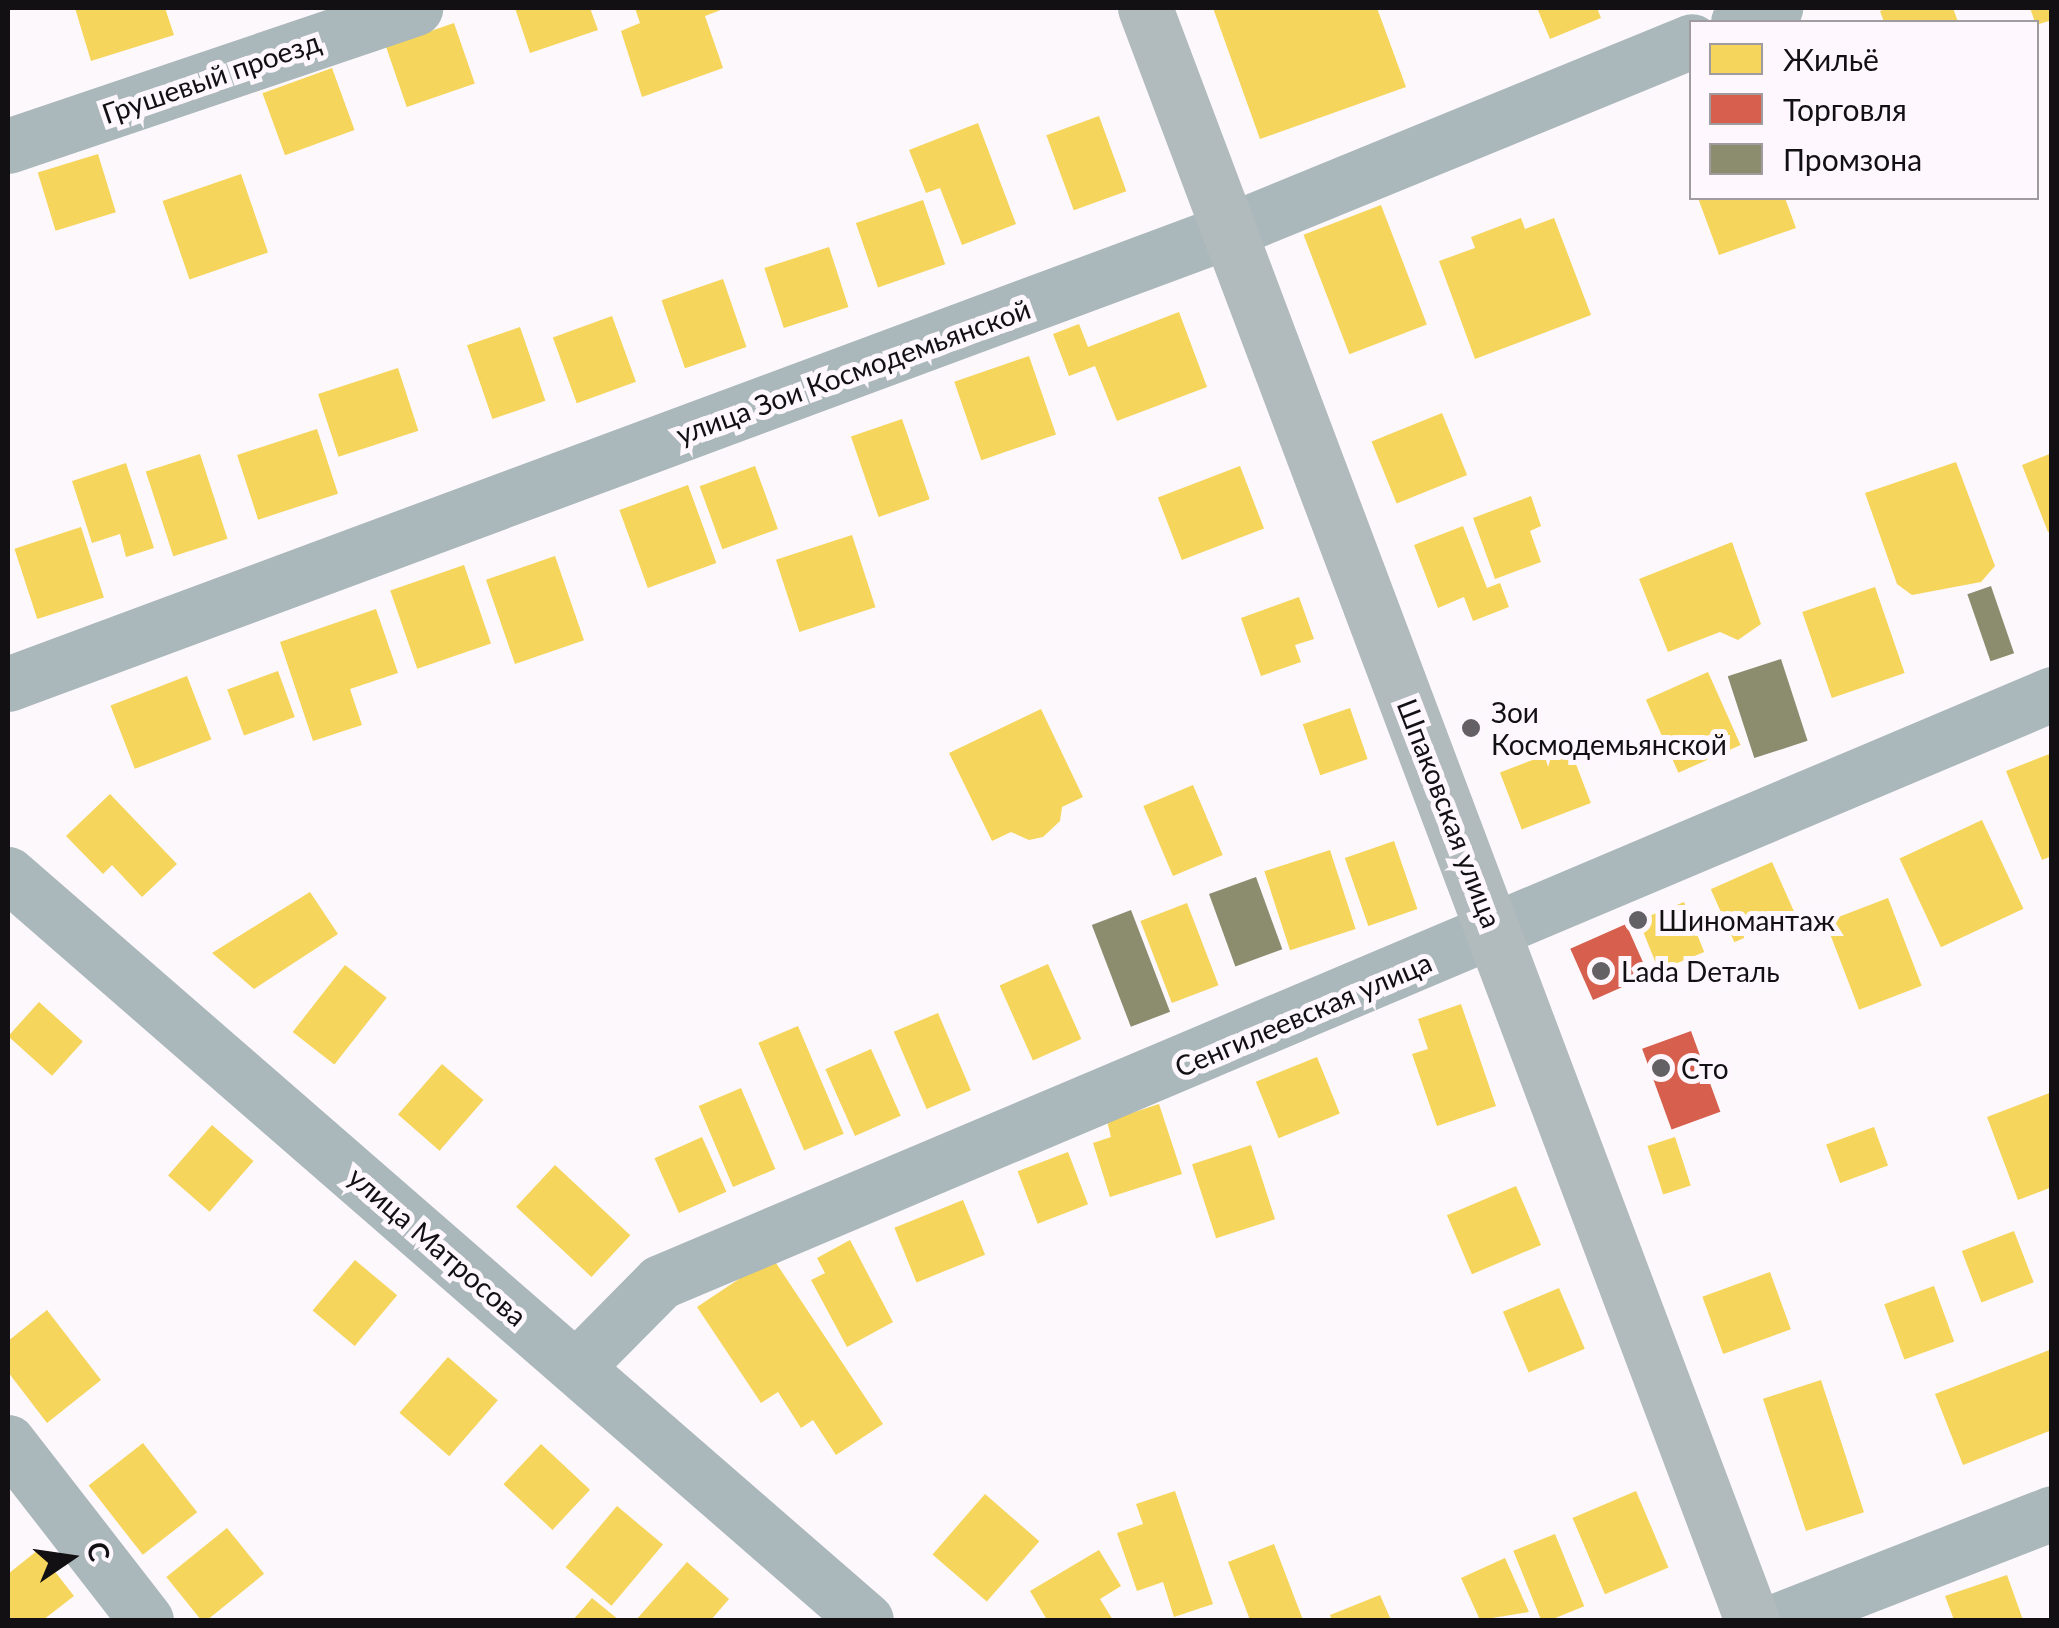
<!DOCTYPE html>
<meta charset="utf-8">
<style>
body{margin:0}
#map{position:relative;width:2059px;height:1628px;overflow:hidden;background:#fdf8fc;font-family:Lato,sans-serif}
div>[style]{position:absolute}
.homes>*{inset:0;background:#f6d55c;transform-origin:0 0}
.shops>*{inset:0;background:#d6604d;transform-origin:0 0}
.industry>*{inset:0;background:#8c8c6e;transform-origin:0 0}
.minor>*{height:55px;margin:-27.5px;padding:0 27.5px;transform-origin:27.5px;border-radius:27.5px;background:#aab7bb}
.major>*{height:55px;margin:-27.5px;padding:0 27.5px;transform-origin:27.5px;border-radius:27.5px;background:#b1babc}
.dots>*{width:28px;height:28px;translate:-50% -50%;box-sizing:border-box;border:5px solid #fef7fd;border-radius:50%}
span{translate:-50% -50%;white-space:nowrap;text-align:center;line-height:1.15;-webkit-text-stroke:10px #fef7fd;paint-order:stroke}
.street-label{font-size:28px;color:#121012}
.poi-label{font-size:28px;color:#121012}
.left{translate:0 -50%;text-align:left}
.frame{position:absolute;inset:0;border:10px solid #121012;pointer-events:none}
.legend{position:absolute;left:1689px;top:20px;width:350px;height:180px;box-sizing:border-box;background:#fef7fd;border:2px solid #a09b9f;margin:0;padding:12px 18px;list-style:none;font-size:30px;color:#121012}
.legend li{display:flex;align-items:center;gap:20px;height:50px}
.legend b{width:50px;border:2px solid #a09b9f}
.north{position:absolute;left:20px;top:1508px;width:100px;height:100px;-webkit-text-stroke:8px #fef7fd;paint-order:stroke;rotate:77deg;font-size:28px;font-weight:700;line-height:40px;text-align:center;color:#121012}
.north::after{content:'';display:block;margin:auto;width:35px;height:45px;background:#121012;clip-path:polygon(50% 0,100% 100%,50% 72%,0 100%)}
</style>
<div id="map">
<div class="homes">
<div style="clip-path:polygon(75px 8px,165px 8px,174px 35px,91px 61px)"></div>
<div style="clip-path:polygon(515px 8px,590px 8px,598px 30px,530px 53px)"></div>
<div style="clip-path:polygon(635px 8px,726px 8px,705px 16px,723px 68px,642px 97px,621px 31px,640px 23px)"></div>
<div style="clip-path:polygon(1213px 8px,1377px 8px,1406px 87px,1260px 139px)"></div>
<div style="clip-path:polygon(1537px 8px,1597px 8px,1601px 18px,1550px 39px)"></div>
<div style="clip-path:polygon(1890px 8px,1953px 8px,1958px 22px,1884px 22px,1880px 11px)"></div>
<div style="clip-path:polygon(2030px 8px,2052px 8px,2052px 20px,2036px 25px)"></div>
<div style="left:454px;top:23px;width:64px;height:72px;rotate:71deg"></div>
<div style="left:332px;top:68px;width:66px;height:74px;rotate:70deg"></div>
<div style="left:1099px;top:116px;width:80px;height:56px;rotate:70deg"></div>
<div style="clip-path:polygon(978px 123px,1016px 224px,962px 245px,940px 188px,926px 193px,909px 150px)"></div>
<div style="left:98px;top:154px;width:61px;height:63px;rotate:73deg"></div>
<div style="left:241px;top:174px;width:83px;height:83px;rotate:71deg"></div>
<div style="clip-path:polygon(1698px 198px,1785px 198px,1796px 228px,1719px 255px)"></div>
<div style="left:923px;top:200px;width:68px;height:71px;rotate:71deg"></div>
<div style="left:1381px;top:205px;width:128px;height:83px;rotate:69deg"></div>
<div style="clip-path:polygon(1521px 218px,1525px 229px,1554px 218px,1591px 315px,1475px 359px,1439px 261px,1475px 248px,1471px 237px)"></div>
<div style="left:829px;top:247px;width:63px;height:68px;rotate:72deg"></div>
<div style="left:723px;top:279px;width:72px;height:65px;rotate:71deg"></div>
<div style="clip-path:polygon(1179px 312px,1207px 387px,1117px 421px,1095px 366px,1069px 376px,1053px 334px,1079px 324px,1088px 347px)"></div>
<div style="left:612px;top:316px;width:70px;height:63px;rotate:70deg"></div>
<div style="left:520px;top:327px;width:78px;height:56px;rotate:71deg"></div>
<div style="left:1029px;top:356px;width:83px;height:79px;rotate:71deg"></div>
<div style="left:398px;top:368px;width:66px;height:84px;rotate:72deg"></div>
<div style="left:1442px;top:413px;width:67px;height:76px;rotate:68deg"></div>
<div style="left:902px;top:419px;width:85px;height:54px;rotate:71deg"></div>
<div style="left:317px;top:429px;width:68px;height:84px;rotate:72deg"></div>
<div style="clip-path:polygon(2052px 453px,2052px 530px,2048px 532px,2022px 465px)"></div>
<div style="left:200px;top:454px;width:89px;height:57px;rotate:72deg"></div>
<div style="clip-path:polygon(1956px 462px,1995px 566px,1981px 582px,1912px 595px,1897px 584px,1865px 493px)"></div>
<div style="clip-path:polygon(126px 463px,154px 548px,126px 557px,120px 534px,92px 543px,72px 481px)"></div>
<div style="left:755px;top:466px;width:67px;height:59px;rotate:70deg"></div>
<div style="left:1240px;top:466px;width:67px;height:88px;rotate:69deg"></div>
<div style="left:688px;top:485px;width:83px;height:73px;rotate:70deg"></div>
<div style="clip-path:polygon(1531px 496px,1541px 526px,1530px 531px,1541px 562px,1495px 579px,1473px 518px)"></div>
<div style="clip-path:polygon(1463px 526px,1487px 588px,1500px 583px,1509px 607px,1473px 621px,1464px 597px,1438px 608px,1414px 545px)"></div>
<div style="left:81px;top:527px;width:74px;height:70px;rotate:72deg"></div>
<div style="left:852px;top:535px;width:76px;height:80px;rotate:72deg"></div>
<div style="clip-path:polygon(1732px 542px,1761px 624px,1738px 640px,1720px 632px,1668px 652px,1639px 579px)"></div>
<div style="left:555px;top:556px;width:89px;height:73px;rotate:71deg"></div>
<div style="left:464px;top:565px;width:83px;height:78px;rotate:71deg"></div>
<div style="left:1875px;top:587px;width:91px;height:77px;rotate:71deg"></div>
<div style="clip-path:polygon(1299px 597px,1314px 639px,1295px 645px,1301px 662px,1261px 676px,1241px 618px)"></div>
<div style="clip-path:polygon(376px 609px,398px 673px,350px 689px,362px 725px,313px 741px,280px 642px)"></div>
<div style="left:278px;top:671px;width:49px;height:54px;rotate:70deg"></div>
<div style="left:1708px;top:672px;width:80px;height:68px;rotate:66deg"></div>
<div style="left:187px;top:676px;width:68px;height:82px;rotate:69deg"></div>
<div style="left:1350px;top:708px;width:54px;height:50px;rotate:71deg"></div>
<div style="clip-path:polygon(1041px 709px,1083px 797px,1062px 807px,1060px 821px,1043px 837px,1029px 840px,1011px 832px,992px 841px,949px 753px)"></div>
<div style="left:1569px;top:746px;width:61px;height:74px;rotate:69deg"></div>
<div style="clip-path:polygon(2052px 753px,2052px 856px,2042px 860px,2006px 771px)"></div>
<div style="left:1193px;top:785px;width:76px;height:54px;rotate:67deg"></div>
<div style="clip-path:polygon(110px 794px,177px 864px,142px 897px,112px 865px,103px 874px,66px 836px)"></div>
<div style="left:1982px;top:820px;width:98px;height:91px;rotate:65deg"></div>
<div style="left:1394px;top:841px;width:72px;height:52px;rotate:71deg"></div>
<div style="left:1330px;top:850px;width:83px;height:69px;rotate:72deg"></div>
<div style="left:1772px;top:862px;width:58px;height:67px;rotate:66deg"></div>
<div style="clip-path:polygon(310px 892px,338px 934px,254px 989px,212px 953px)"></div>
<div style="left:1888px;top:898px;width:94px;height:67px;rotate:69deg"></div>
<div style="left:1684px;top:902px;width:54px;height:49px;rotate:68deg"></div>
<div style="left:1187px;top:903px;width:88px;height:50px;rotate:69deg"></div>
<div style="left:1048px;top:964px;width:82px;height:53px;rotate:66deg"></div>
<div style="left:345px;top:965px;width:53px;height:85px;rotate:38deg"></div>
<div style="left:39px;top:1002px;width:59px;height:46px;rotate:42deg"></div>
<div style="clip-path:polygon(1461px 1004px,1496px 1106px,1437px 1126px,1412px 1054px,1428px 1049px,1418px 1019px)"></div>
<div style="left:938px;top:1013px;width:84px;height:48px;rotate:67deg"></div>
<div style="left:798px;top:1026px;width:117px;height:43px;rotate:67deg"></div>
<div style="left:871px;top:1049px;width:73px;height:50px;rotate:66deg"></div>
<div style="left:1317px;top:1057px;width:61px;height:66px;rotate:68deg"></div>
<div style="left:442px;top:1064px;width:55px;height:67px;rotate:41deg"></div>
<div style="left:741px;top:1088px;width:88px;height:46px;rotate:67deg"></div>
<div style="clip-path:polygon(2052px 1092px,2052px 1187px,2018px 1200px,1987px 1117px)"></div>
<div style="clip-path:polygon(1159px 1104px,1182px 1174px,1110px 1197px,1093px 1143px,1111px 1137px,1107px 1121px)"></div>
<div style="left:212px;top:1125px;width:55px;height:67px;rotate:41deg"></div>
<div style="left:1874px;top:1127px;width:41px;height:51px;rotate:70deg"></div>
<div style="left:702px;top:1137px;width:60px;height:52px;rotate:66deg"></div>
<div style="left:1675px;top:1137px;width:51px;height:29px;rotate:72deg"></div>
<div style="left:1251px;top:1145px;width:78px;height:62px;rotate:72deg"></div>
<div style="left:1068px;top:1152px;width:56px;height:54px;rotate:69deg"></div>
<div style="left:555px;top:1165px;width:103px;height:57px;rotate:43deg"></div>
<div style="left:1516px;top:1186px;width:64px;height:75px;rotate:67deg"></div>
<div style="left:963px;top:1200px;width:59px;height:74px;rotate:68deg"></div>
<div style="left:2014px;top:1231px;width:55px;height:56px;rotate:69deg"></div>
<div style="clip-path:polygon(850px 1240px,893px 1322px,847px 1347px,811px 1280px,825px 1273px,817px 1258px)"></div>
<div style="clip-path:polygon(772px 1257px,883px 1424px,836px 1455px,813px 1420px,801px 1428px,778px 1392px,761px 1403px,697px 1307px)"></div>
<div style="left:355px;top:1260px;width:55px;height:66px;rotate:40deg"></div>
<div style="left:1770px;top:1272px;width:61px;height:72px;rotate:70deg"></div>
<div style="left:1934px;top:1286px;width:59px;height:53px;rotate:70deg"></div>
<div style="left:1559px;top:1288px;width:66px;height:61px;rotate:67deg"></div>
<div style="clip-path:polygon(47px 1310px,101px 1380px,47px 1423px,8px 1372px,8px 1341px)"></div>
<div style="clip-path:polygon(2052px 1349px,2052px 1430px,1963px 1465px,1935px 1394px)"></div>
<div style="left:448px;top:1357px;width:66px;height:74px;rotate:41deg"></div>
<div style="left:1821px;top:1380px;width:139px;height:61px;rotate:72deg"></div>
<div style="left:143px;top:1443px;width:88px;height:69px;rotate:52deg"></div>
<div style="left:541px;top:1444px;width:67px;height:55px;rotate:43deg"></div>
<div style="clip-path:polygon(1175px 1491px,1213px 1604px,1174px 1617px,1163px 1582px,1137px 1591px,1117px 1533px,1143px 1524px,1136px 1504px)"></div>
<div style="left:1636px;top:1491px;width:83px;height:69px;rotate:67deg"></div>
<div style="left:985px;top:1494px;width:72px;height:80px;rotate:41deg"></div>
<div style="left:617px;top:1506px;width:60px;height:80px;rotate:40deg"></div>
<div style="left:227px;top:1528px;width:59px;height:78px;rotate:51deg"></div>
<div style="left:1555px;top:1534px;width:78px;height:45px;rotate:68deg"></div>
<div style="clip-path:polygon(1274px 1544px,1303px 1620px,1250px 1620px,1228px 1562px)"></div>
<div style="clip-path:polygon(38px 1550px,74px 1596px,43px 1620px,8px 1620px,8px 1574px)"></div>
<div style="clip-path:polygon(1099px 1550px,1121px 1586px,1100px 1599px,1113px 1620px,1047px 1620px,1030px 1591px)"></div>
<div style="clip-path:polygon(1505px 1558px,1529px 1612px,1480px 1620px,1461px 1578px)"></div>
<div style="clip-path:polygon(687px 1562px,729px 1599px,711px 1620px,636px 1620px)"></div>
<div style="clip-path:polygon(2007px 1575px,2023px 1620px,1954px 1620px,1945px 1596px)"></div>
<div style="clip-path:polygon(1380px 1595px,1391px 1620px,1332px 1620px,1330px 1615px)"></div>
<div style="clip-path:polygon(592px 1598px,619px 1620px,573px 1620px)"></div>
</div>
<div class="shops">
<div style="left:1626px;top:924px;width:56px;height:61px;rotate:66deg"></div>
<div style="left:1691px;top:1031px;width:86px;height:52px;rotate:70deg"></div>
</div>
<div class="industry">
<div style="left:1991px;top:586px;width:71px;height:25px;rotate:71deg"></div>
<div style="left:1781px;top:659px;width:86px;height:56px;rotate:72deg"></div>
<div style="left:1256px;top:877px;width:77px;height:50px;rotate:70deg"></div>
<div style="left:1131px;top:910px;width:109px;height:42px;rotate:69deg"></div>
</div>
<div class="minor">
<div style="left:1738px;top:22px;width:40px;rotate:-21deg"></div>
<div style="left:8px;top:146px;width:430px;rotate:-18.7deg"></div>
<div style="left:8px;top:684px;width:1301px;rotate:-20.37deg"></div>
<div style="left:1228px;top:231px;width:501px;rotate:-22.27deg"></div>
<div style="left:8px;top:874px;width:1137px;rotate:41.01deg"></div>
<div style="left:577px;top:1366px;width:118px;rotate:-45.3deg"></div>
<div style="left:660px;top:1282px;width:1511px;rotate:-22.9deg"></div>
<div style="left:8px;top:1442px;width:225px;rotate:52.2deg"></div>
<div style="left:1778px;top:1620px;width:294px;rotate:-21.3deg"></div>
</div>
<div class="major">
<div style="left:1145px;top:8px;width:1722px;rotate:69.37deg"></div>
</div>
<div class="dots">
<div style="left:1471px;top:728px;background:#646164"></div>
<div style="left:1638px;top:920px;background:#646164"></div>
<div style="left:1601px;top:971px;background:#646164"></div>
<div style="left:1661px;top:1068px;background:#646164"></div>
</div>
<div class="street-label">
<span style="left:211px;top:77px;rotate:-19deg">Грушевый проезд</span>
<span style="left:853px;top:371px;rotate:-20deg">улица Зои Космодемьянской</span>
<span style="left:1450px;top:813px;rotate:69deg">Шпаковская улица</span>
<span style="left:1303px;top:1014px;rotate:-23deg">Сенгилеевская улица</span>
<span style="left:438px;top:1246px;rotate:41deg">улица Матросова</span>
</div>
<div class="poi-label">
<span class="left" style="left:1491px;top:728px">Зои<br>Космодемьянской</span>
<span class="left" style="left:1658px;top:920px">Шиномантаж</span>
<span class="left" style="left:1621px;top:971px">Lada Dеталь</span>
<span class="left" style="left:1681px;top:1068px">Сто</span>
</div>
<div class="frame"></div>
<ul class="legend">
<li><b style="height:28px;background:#f6d55c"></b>Жильё</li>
<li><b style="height:28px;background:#d6604d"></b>Торговля</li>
<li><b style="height:28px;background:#8c8c6e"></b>Промзона</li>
</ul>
<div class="north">С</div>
</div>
